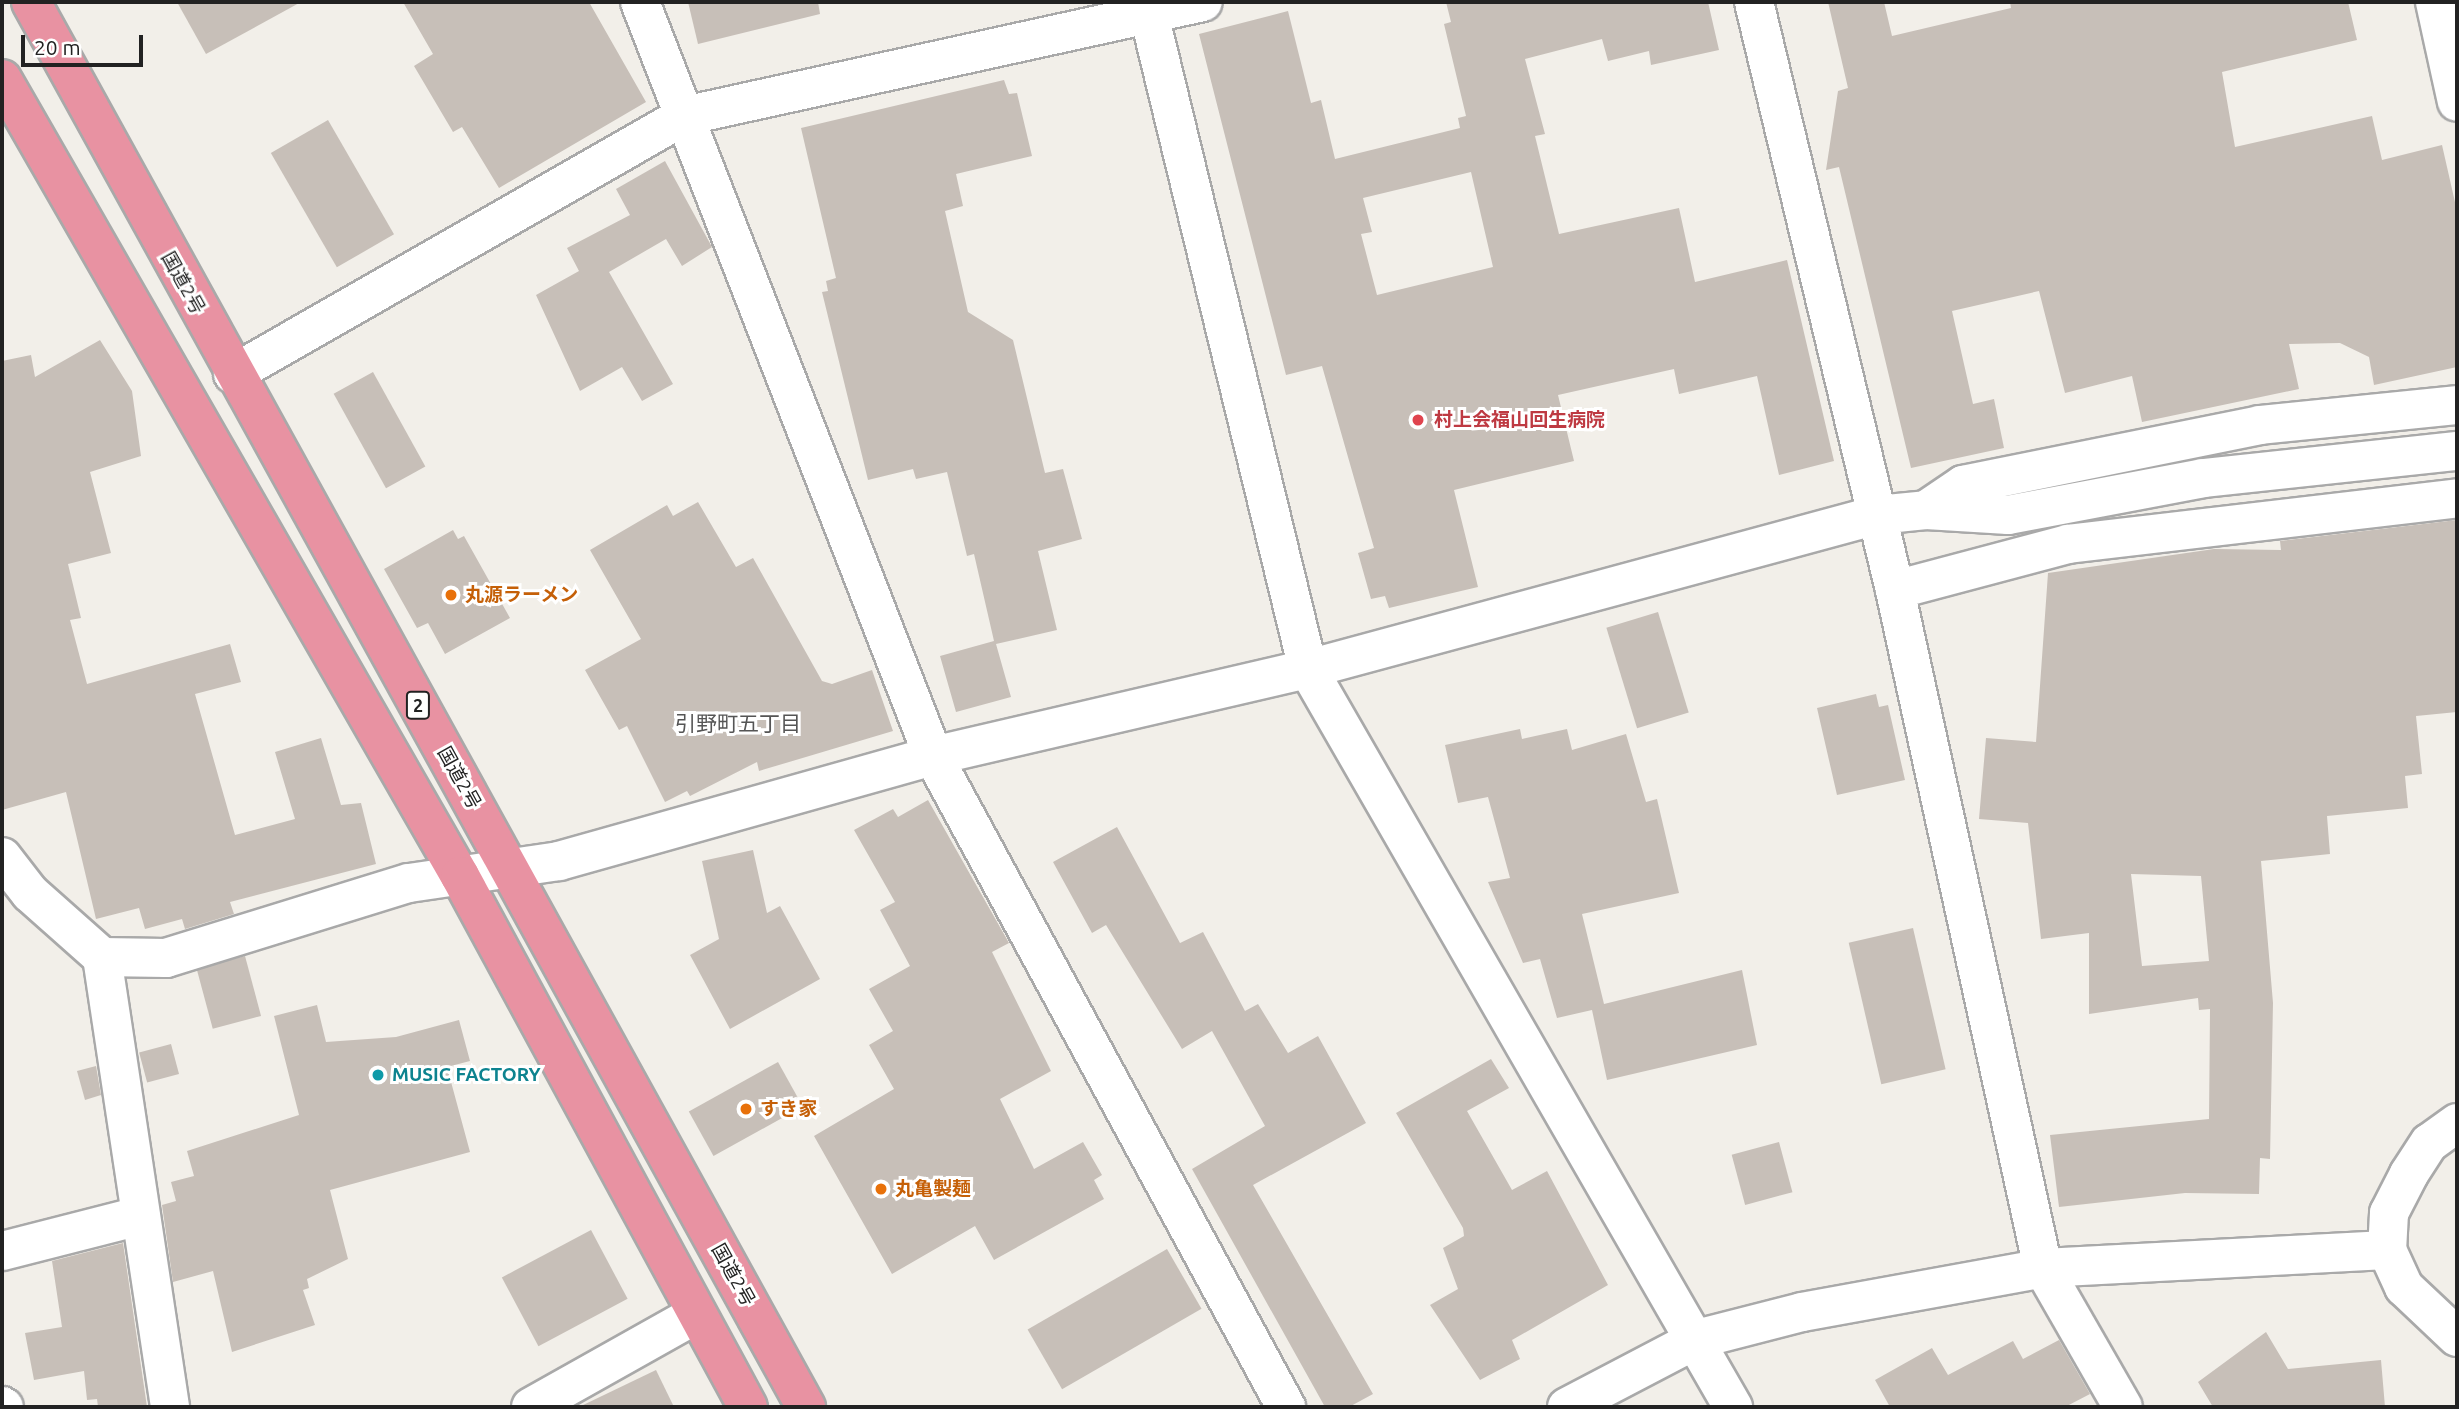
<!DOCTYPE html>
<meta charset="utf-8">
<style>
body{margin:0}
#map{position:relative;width:2459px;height:1409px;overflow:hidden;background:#f2efe9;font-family:Ubuntu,"Noto Sans JP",sans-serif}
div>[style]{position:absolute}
.building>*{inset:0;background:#c7bfb8;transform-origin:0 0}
.roads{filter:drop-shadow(2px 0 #a9a9a9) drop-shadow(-2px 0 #a9a9a9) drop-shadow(0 2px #a9a9a9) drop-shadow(0 -2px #a9a9a9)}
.minor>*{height:38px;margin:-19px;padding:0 19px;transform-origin:19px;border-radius:19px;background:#fff}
.highway>*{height:38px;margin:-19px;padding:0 19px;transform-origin:19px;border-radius:19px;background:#e892a2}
.dots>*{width:19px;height:19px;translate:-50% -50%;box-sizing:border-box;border:4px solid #fff;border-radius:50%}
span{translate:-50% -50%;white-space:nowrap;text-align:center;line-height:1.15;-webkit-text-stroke:6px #fff;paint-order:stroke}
.shield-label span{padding:2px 5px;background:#fff;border:2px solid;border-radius:5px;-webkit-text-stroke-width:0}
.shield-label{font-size:18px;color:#222;font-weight:700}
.street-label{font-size:19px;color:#222}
.health-label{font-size:19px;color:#be3a42;font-weight:700}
.left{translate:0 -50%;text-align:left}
.food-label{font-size:19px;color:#c56008;font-weight:700}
.culture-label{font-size:19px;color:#0d838f;font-weight:700}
.neighbourhood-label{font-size:21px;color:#555}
.frame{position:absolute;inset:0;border:4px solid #222;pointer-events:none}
.scale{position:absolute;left:21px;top:35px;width:122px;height:32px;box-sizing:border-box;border:4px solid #222;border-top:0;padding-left:9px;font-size:21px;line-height:24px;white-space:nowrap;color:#222;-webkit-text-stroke:5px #fff;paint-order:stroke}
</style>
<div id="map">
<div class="building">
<div style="clip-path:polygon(177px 2px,301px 2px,206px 54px)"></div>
<div style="clip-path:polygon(403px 2px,589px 2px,646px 102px,499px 188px,462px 127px,453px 132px,414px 66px,433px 54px)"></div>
<div style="clip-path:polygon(688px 2px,818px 2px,820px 14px,698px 44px)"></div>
<div style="clip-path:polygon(evenodd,1446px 2px,1708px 2px,1719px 50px,1651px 65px,1649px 51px,1608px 61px,1602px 39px,1525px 59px,1545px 134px,1535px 136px,1559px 234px,1679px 208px,1695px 282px,1787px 260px,1834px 461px,1779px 475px,1757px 376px,1679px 394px,1674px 369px,1558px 395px,1574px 461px,1454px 490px,1478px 587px,1389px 608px,1385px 596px,1371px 599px,1358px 553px,1374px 548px,1322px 366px,1286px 375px,1199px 34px,1288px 11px,1311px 103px,1321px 100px,1335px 159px,1460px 128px,1458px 118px,1466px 116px,1444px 24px,1451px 22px,1446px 2px,1471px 172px,1493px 267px,1377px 295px,1361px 234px,1372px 232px,1363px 198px,1471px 172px)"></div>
<div style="clip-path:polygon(1828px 2px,1884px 2px,1892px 36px,2011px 8px,2010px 2px,2348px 2px,2357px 40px,2222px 72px,2235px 147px,2372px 116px,2382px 160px,2442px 145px,2457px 211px,2457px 367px,2374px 385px,2369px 357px,2340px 343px,2289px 344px,2299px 389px,2142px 422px,2132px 376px,2065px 393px,2039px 291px,1952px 311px,1973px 404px,1994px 399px,2004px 448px,1911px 468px,1839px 167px,1826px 170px,1838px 91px,1848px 88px)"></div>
<div style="clip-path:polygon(1004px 80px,1009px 94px,1017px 93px,1032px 156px,956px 174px,963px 206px,945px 211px,968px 312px,1013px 340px,1045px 473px,1063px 469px,1082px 539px,1038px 551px,1057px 630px,996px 644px,1011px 697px,956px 712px,940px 656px,994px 641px,974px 554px,967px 556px,947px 472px,916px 479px,913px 469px,868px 480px,822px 292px,828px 291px,826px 281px,836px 278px,801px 128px)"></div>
<div style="left:328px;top:120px;width:132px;height:66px;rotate:60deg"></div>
<div style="clip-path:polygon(665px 161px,712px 247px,682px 266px,666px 239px,609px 272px,673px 384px,642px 401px,622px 367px,580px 391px,536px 295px,579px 271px,567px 248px,630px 215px,616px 189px)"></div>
<div style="clip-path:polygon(100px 340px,132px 391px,141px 456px,90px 472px,111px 553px,68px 564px,81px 618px,70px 620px,87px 684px,230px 644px,241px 682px,195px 694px,235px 835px,295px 819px,275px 752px,321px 738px,341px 805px,361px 803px,376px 864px,230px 902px,234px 914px,185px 929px,182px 919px,145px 929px,139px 908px,96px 919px,66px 792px,2px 810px,2px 361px,31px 355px,35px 377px)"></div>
<div style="left:373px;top:372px;width:108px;height:45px;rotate:61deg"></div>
<div style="clip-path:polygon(698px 502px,736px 567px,753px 558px,822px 681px,832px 684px,872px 670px,893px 731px,759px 771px,757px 762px,690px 796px,687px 791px,665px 802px,627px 726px,619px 730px,585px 670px,641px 639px,590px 550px,667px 505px,673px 516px)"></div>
<div style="clip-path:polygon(evenodd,2457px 520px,2457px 712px,2416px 716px,2422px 774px,2405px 776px,2408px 808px,2327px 816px,2330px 854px,2261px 861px,2273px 1003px,2270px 1159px,2260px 1158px,2259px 1194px,2185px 1193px,2059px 1207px,2050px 1135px,2209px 1119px,2210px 1009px,2199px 1010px,2198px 998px,2089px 1014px,2089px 933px,2041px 939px,2028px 823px,1979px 819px,1986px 738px,2036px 742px,2048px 573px,2214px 549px,2281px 550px,2280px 541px,2457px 520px,2131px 874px,2201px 876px,2209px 961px,2142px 966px,2131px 874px)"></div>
<div style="clip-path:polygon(453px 530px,458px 539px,464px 536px,510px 618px,445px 654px,428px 623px,417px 628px,384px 569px)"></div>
<div style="left:1658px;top:612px;width:105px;height:54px;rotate:73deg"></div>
<div style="clip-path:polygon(1876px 694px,1879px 707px,1888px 705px,1905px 780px,1837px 795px,1817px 708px)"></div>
<div style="clip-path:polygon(1520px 729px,1522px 739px,1567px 729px,1572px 750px,1626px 734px,1646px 802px,1657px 799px,1679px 893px,1582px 914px,1604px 1004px,1742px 970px,1757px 1045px,1607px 1080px,1592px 1010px,1557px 1018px,1540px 959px,1523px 963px,1488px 882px,1510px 878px,1488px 797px,1458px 803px,1445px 745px)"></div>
<div style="clip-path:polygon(928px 800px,1009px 943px,992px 952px,1051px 1071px,1000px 1099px,1034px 1169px,1083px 1142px,1102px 1175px,1094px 1180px,1104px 1199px,994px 1260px,975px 1226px,892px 1274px,814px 1136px,894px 1089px,869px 1045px,893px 1031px,869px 989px,910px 966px,880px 910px,895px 902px,854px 830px,893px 809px,898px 817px)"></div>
<div style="clip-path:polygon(1117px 827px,1180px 943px,1203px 932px,1245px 1011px,1258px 1004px,1288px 1053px,1318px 1036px,1366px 1123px,1253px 1185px,1373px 1394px,1349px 1407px,1325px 1407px,1192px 1169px,1265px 1126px,1212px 1031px,1182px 1049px,1106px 925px,1092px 933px,1053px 862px)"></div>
<div style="clip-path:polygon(753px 850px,767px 913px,780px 906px,820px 979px,730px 1029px,690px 955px,719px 939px,702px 861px)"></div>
<div style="left:1913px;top:928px;width:145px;height:66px;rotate:77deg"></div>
<div style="left:245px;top:956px;width:62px;height:50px;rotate:75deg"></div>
<div style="clip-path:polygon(317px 1005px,326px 1042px,396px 1037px,459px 1020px,470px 1061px,447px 1067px,470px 1152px,330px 1190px,348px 1259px,307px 1279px,309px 1288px,303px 1290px,315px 1325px,232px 1352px,213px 1271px,173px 1282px,162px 1205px,176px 1201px,171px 1182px,194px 1176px,187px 1151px,299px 1115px,274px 1016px)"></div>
<div style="left:171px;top:1044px;width:31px;height:33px;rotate:75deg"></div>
<div style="clip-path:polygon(1491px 1059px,1509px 1088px,1467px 1111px,1512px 1190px,1547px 1171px,1608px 1285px,1512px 1340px,1520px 1359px,1480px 1380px,1430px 1305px,1458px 1289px,1443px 1248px,1464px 1236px,1463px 1228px,1396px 1113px)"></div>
<div style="left:778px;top:1062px;width:51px;height:102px;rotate:61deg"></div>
<div style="clip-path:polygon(96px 1066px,101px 1095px,85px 1100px,77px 1071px)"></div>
<div style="left:1779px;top:1142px;width:52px;height:49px;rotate:75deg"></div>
<div style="left:591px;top:1230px;width:78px;height:101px;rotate:62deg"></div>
<div style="clip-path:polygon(123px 1243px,147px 1407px,98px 1407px,97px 1399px,87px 1400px,84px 1371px,34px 1380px,25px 1333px,62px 1327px,52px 1261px)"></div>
<div style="left:1167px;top:1249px;width:69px;height:161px;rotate:60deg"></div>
<div style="clip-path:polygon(2266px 1332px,2288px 1369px,2381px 1360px,2385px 1407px,2213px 1407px,2198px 1382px)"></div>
<div style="clip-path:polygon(2059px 1340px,2090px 1394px,2065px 1407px,1890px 1407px,1875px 1380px,1932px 1348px,1948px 1375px,2013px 1341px,2023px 1359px)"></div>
<div style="clip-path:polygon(656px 1370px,674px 1407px,579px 1407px)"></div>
</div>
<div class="roads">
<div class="minor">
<div style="left:640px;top:2px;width:809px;rotate:68.76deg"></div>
<div style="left:933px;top:756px;width:741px;rotate:61.53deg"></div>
<div style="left:1146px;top:2px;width:686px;rotate:76.35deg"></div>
<div style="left:1308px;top:669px;width:852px;rotate:60.06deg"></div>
<div style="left:1754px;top:2px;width:605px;rotate:76.52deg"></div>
<div style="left:1895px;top:590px;width:694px;rotate:77.69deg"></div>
<div style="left:2043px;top:1268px;width:160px;rotate:60.1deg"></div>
<div style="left:2435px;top:2px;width:102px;rotate:77.6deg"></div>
<div style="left:233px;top:374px;width:520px;rotate:-29.77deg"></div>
<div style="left:684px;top:116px;width:531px;rotate:-12.39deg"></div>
<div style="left:1926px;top:510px;width:45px;rotate:-34deg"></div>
<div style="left:1963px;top:485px;width:303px;rotate:-11.4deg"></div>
<div style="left:2260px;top:425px;width:198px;rotate:-5.8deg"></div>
<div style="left:1895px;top:590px;width:179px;rotate:-14.9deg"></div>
<div style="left:2068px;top:544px;width:392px;rotate:-6.7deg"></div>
<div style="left:2px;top:857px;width:46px;rotate:52.1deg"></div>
<div style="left:30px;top:893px;width:96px;rotate:41.6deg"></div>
<div style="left:102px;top:957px;width:64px;rotate:0.9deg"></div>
<div style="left:166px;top:958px;width:254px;rotate:-17.2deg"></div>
<div style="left:409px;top:883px;width:152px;rotate:-8.3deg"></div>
<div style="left:559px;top:861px;width:388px;rotate:-15.7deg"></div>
<div style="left:933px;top:756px;width:385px;rotate:-13.1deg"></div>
<div style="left:1308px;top:669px;width:589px;rotate:-15.14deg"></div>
<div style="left:1877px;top:515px;width:49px;rotate:-5.8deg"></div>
<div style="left:1926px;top:510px;width:82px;rotate:3.5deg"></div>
<div style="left:2008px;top:515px;width:198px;rotate:-10.7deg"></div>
<div style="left:2203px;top:478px;width:255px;rotate:-6.1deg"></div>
<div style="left:102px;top:957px;width:455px;rotate:81.4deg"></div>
<div style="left:2457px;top:1123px;width:34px;rotate:144deg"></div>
<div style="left:2429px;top:1143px;width:37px;rotate:123deg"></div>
<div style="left:2409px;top:1174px;width:44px;rotate:117.1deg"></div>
<div style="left:2389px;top:1213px;width:37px;rotate:93deg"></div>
<div style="left:2387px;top:1250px;width:41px;rotate:65.3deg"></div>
<div style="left:2404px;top:1287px;width:73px;rotate:43.3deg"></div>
<div style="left:2px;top:1251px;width:141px;rotate:-14.3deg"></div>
<div style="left:2px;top:1406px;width:2px;rotate:27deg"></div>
<div style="left:531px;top:1407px;width:190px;rotate:-29.3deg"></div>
<div style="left:1567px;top:1407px;width:147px;rotate:-27.6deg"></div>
<div style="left:1697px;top:1339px;width:108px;rotate:-14.4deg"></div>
<div style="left:1802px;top:1312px;width:245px;rotate:-10.3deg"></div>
<div style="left:2043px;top:1268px;width:344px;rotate:-3deg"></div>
</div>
<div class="highway">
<div style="left:31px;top:2px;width:1605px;rotate:61.12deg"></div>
<div style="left:2px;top:79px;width:919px;rotate:60.12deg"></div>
<div style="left:460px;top:876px;width:604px;rotate:61.53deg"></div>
</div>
</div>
<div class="dots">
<div style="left:1418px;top:420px;background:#e0444e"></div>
<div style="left:451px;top:595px;background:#e8710a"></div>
<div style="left:378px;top:1075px;background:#0f9aa8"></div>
<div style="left:746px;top:1109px;background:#e8710a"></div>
<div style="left:881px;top:1189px;background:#e8710a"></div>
</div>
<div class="shield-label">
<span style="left:418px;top:705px">2</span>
</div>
<div class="street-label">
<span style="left:183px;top:283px;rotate:61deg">国道2号</span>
<span style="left:459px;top:778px;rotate:61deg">国道2号</span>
<span style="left:733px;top:1275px;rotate:61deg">国道2号</span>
</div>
<div class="health-label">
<span class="left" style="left:1434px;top:420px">村上会福山回生病院</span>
</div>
<div class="food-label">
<span class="left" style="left:465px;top:595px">丸源ラーメン</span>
<span class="left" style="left:760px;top:1109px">すき家</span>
<span class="left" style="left:895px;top:1189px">丸亀製麺</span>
</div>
<div class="culture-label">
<span class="left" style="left:392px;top:1075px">MUSIC FACTORY</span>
</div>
<div class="neighbourhood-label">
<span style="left:738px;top:723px">引野町五丁目</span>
</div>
<div class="frame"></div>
<div class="scale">20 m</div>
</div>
